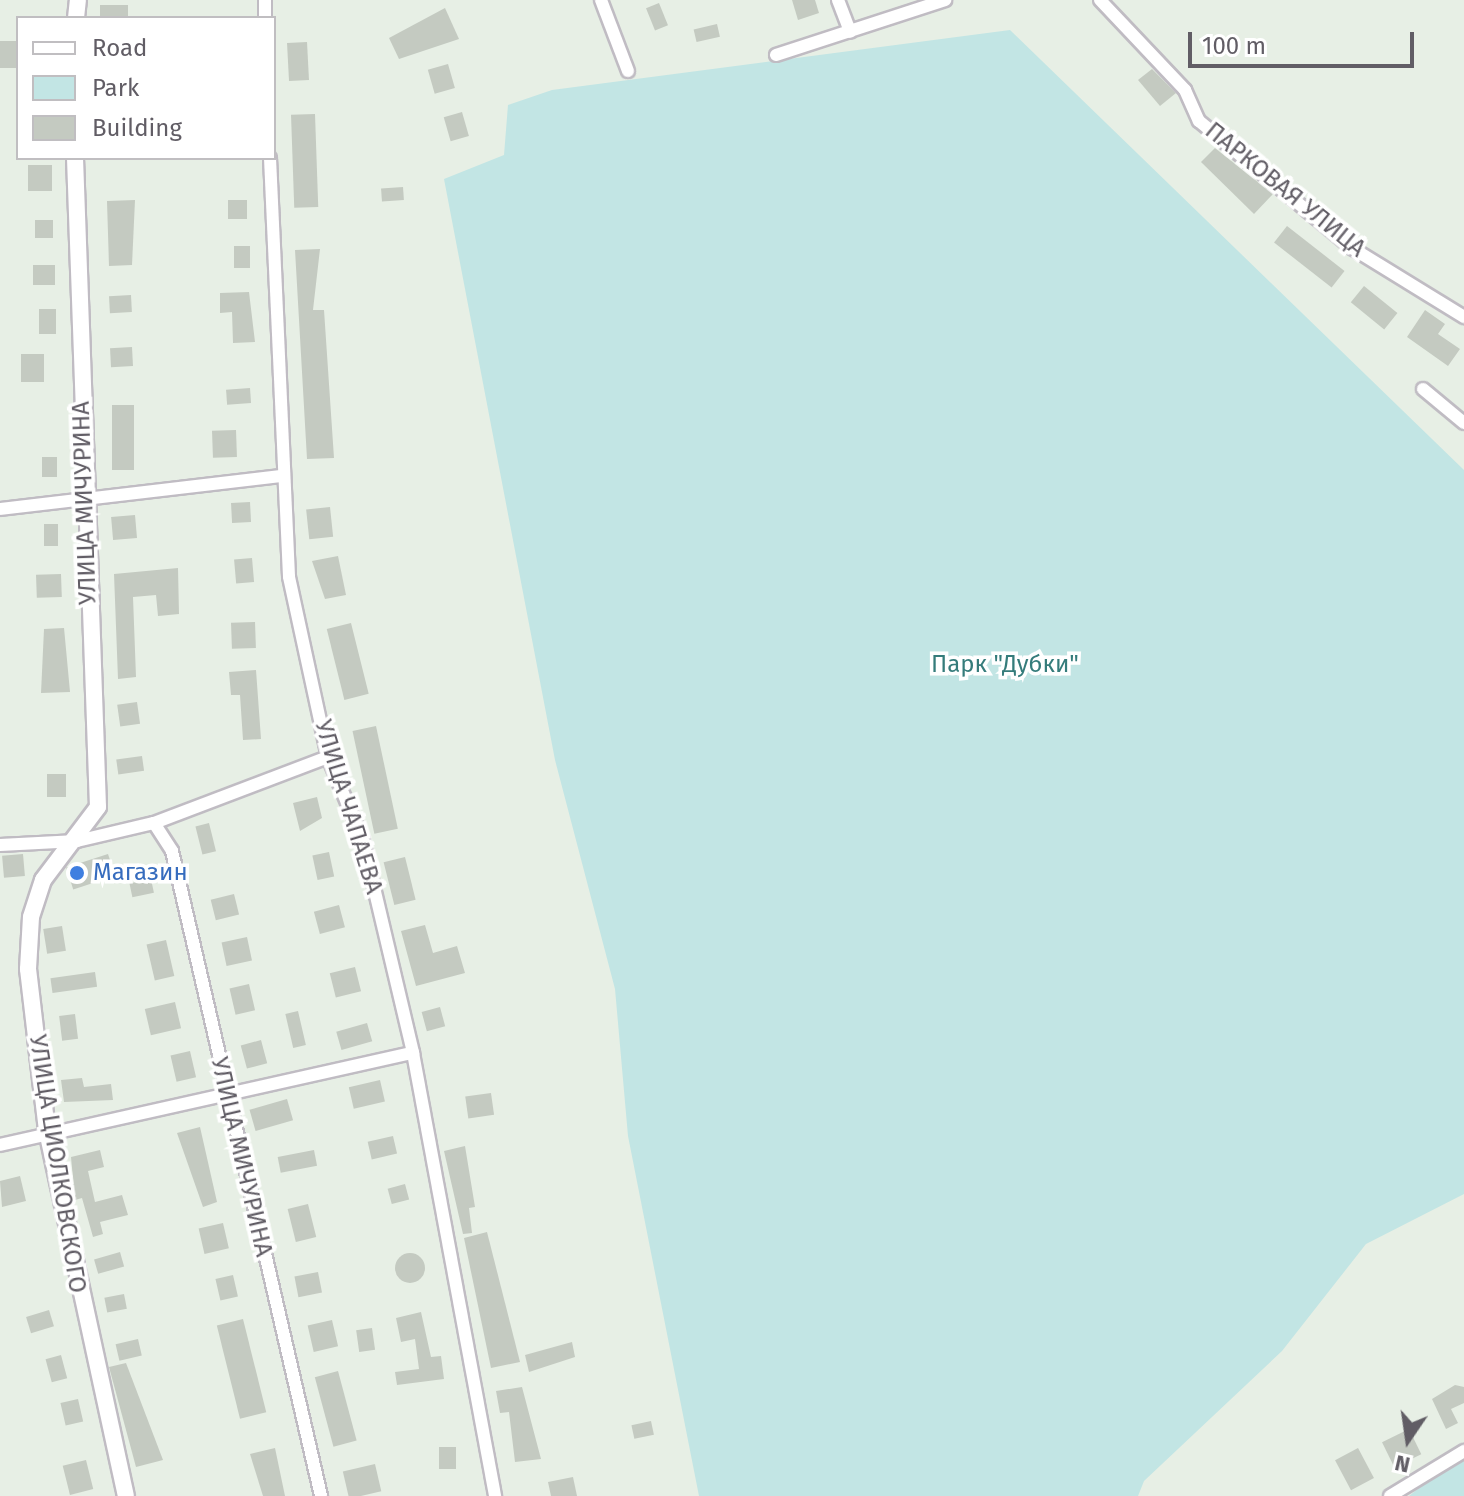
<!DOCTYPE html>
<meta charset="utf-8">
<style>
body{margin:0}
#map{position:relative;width:1464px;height:1496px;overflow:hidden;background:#e7efe5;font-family:"Fira Sans",sans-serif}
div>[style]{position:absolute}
.green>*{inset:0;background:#c2e5e4}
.building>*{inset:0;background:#c4cac1;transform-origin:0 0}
.round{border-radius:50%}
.roads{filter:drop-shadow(2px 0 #c0bcc3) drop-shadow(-2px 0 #c0bcc3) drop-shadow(0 2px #c0bcc3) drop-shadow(0 -2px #c0bcc3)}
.minor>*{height:12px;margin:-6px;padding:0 6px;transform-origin:6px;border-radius:6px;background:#fff}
.tertiary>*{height:16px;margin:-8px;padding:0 8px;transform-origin:8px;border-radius:8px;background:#fff}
.dots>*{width:22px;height:22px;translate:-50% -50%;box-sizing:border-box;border:4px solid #fff;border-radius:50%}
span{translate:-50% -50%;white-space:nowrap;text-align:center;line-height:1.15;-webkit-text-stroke:7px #fff;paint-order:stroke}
.street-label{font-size:24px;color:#615d65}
.park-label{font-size:24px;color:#357c7b}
.shop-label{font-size:24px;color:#366cbe}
.left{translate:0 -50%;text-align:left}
.legend{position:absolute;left:16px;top:16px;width:260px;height:144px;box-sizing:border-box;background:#fff;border:2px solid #c0bec1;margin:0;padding:10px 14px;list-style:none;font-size:24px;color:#615d65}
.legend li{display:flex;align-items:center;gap:16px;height:40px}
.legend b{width:40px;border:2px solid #c0bec1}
.north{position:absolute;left:1368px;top:1400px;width:80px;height:80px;-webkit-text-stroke:6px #fff;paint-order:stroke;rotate:193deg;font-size:22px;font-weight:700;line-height:32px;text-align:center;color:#615d65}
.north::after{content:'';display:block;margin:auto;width:28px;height:36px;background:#615d65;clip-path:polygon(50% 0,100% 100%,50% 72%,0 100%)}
.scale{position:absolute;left:1188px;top:32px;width:226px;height:36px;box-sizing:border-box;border:4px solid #615d65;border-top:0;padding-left:10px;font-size:24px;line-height:28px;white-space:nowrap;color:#615d65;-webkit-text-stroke:6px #fff;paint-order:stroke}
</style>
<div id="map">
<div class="green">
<div style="clip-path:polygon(1010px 30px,1464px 470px,1464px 1194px,1366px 1244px,1282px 1351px,1144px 1481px,1138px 1496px,699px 1496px,628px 1136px,615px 989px,555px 760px,444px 179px,504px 155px,508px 105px,552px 90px)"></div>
<div style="clip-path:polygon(1464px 1460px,1464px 1496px,1409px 1496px,1448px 1465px)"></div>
</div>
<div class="building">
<div style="clip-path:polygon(792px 0,815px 0,819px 13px,798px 20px)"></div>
<div style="left:659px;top:3px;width:24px;height:14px;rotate:68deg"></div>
<div style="left:128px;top:5px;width:13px;height:28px;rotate:90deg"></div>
<div style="clip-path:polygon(445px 8px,459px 39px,399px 59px,389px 38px)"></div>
<div style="left:717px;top:24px;width:13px;height:24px;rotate:77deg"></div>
<div style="left:18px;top:41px;width:27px;height:18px;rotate:90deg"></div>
<div style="left:307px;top:42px;width:38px;height:20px;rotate:87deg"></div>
<div style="left:448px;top:64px;width:25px;height:21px;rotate:74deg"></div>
<div style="clip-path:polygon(1152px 69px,1176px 93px,1160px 106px,1138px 80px)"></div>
<div style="left:462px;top:112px;width:25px;height:19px;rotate:74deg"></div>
<div style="left:315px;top:114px;width:93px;height:24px;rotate:88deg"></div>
<div style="clip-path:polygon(1215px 148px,1273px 194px,1254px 214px,1201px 162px)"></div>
<div style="left:28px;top:165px;width:24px;height:26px"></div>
<div style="left:403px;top:187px;width:13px;height:22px;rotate:86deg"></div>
<div style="clip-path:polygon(135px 200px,132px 265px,109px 266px,107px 201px)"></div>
<div style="left:228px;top:200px;width:19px;height:19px"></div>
<div style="left:35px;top:220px;width:18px;height:18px"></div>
<div style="left:1287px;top:226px;width:73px;height:21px;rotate:38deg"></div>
<div style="left:234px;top:246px;width:16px;height:22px"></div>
<div style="clip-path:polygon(320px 249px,313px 310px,324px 310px,334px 458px,307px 459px,295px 250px)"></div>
<div style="left:55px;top:265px;width:20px;height:22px;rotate:90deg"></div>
<div style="left:1364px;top:286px;width:43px;height:21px;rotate:39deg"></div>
<div style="clip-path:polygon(249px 292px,255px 342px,233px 343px,232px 312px,220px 313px,220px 293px)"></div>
<div style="left:131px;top:295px;width:17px;height:22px;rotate:87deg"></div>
<div style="left:39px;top:309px;width:17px;height:25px"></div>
<div style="clip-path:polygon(1425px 310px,1445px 324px,1438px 334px,1460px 349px,1448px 366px,1407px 337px)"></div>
<div style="left:132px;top:347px;width:19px;height:22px;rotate:87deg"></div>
<div style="left:21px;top:354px;width:23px;height:28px"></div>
<div style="left:250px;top:388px;width:15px;height:24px;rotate:86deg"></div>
<div style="left:134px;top:405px;width:65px;height:22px;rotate:90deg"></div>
<div style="left:236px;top:430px;width:27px;height:24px;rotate:88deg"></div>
<div style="left:57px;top:457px;width:20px;height:15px;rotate:90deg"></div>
<div style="left:250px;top:502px;width:20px;height:19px;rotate:87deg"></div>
<div style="left:330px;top:507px;width:30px;height:24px;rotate:84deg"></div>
<div style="left:135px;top:515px;width:23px;height:24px;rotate:85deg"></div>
<div style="left:44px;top:524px;width:14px;height:22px"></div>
<div style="clip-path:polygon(338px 556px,346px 595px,325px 599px,312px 561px)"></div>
<div style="left:252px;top:558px;width:24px;height:18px;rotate:85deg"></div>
<div style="clip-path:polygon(178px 568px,179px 614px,158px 616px,156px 595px,133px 597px,136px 677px,118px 679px,114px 574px)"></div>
<div style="left:61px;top:574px;width:23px;height:25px;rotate:88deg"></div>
<div style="left:255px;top:622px;width:26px;height:24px;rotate:88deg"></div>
<div style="left:351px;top:623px;width:73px;height:25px;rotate:76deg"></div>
<div style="clip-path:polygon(64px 628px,70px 692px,41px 693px,44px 629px)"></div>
<div style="clip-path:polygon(256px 670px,261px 739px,243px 740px,240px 695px,231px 695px,229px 672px)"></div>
<div style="left:137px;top:702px;width:22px;height:20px;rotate:82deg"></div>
<div style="left:376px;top:726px;width:105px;height:24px;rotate:78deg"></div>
<div style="left:142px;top:756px;width:15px;height:26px;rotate:82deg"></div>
<div style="left:47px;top:774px;width:19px;height:23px"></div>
<div style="clip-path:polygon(317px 797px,322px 818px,300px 831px,293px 803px)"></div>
<div style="left:209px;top:823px;width:29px;height:14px;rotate:76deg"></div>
<div style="left:329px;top:852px;width:25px;height:17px;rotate:78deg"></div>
<div style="left:23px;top:854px;width:22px;height:21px;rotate:85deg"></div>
<div style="left:108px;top:854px;width:23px;height:44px;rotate:72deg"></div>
<div style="left:405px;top:857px;width:44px;height:22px;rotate:76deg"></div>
<div style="left:151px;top:879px;width:14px;height:22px;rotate:78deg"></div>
<div style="left:234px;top:894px;width:21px;height:24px;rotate:76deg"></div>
<div style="left:339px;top:905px;width:23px;height:26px;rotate:75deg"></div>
<div style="clip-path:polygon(425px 925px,433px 953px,457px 946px,465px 973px,416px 986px,401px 931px)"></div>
<div style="left:62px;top:926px;width:25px;height:19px;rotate:81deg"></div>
<div style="left:247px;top:937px;width:24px;height:26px;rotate:78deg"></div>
<div style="left:166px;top:940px;width:37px;height:20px;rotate:77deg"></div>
<div style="left:355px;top:967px;width:25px;height:26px;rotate:76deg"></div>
<div style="left:95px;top:972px;width:15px;height:45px;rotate:82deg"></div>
<div style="left:249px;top:984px;width:27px;height:20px;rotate:77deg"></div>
<div style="left:175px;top:1002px;width:27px;height:31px;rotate:77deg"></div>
<div style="left:440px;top:1007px;width:20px;height:19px;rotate:75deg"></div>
<div style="left:298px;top:1011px;width:35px;height:13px;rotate:77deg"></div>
<div style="left:75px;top:1014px;width:25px;height:16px;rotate:83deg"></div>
<div style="left:367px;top:1023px;width:19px;height:32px;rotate:74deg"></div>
<div style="left:261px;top:1040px;width:24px;height:21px;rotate:75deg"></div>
<div style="left:190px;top:1051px;width:27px;height:20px;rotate:77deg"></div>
<div style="clip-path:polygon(82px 1078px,84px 1087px,111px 1084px,113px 1100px,64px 1102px,61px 1080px)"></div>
<div style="left:380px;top:1080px;width:22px;height:32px;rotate:77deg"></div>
<div style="left:491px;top:1093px;width:22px;height:26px;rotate:82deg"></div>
<div style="left:287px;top:1099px;width:22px;height:39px;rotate:74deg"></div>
<div style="clip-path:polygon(200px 1127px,217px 1202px,203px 1207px,177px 1133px)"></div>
<div style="left:393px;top:1136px;width:18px;height:26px;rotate:77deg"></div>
<div style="clip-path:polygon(465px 1146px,475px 1207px,469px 1208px,472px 1233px,463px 1234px,444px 1151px)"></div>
<div style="clip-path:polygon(100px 1150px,104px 1167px,88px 1171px,95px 1202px,122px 1195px,128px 1215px,100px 1222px,103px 1234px,93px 1237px,82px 1198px,75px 1200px,71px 1157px)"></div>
<div style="left:314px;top:1150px;width:16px;height:37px;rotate:79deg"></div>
<div style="clip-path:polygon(20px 1176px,26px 1201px,2px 1207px,0 1181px)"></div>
<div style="left:405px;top:1184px;width:16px;height:18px;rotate:75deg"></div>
<div style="left:308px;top:1204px;width:34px;height:21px;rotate:76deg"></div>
<div style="left:223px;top:1223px;width:26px;height:25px;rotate:77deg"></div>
<div style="clip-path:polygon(487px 1232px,520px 1362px,491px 1368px,464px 1238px)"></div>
<div style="left:120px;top:1252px;width:15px;height:27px;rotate:74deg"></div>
<div class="round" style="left:395px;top:1253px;width:30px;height:30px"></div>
<div style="left:318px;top:1272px;width:21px;height:24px;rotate:79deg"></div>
<div style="left:233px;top:1275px;width:22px;height:18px;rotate:77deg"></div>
<div style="left:124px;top:1294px;width:15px;height:20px;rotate:79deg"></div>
<div style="left:49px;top:1310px;width:17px;height:24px;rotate:73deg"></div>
<div style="clip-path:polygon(421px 1312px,431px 1357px,441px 1356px,444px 1379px,397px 1385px,395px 1372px,419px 1369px,415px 1339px,401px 1342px,396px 1318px)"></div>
<div style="left:243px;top:1319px;width:96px;height:27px;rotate:76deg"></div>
<div style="left:332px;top:1320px;width:27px;height:25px;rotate:77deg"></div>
<div style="left:372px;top:1328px;width:22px;height:16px;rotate:82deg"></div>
<div style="left:138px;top:1339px;width:17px;height:23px;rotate:77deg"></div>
<div style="clip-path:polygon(572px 1342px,575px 1357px,529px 1372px,525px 1355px)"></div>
<div style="left:61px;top:1355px;width:24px;height:16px;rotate:75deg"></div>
<div style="clip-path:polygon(126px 1363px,163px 1460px,136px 1467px,109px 1367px)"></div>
<div style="left:338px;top:1371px;width:72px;height:24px;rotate:75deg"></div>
<div style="clip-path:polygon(1455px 1385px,1464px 1387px,1464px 1403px,1451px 1409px,1458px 1423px,1446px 1429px,1432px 1399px)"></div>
<div style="clip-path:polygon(522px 1387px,541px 1459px,515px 1462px,509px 1412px,500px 1413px,496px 1391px)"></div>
<div style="left:78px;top:1399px;width:23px;height:18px;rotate:77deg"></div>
<div style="left:651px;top:1421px;width:14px;height:20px;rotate:78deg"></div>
<div style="left:1409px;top:1429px;width:28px;height:30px;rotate:64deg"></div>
<div style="left:439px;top:1447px;width:17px;height:22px"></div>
<div style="clip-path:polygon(275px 1448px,285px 1496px,263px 1496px,250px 1454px)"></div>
<div style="left:1358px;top:1448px;width:34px;height:26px;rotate:62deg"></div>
<div style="left:86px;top:1460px;width:30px;height:24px;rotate:76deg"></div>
<div style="left:375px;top:1464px;width:28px;height:33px;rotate:77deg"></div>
<div style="clip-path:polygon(573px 1477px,577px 1496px,551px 1496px,548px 1482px)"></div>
</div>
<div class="roads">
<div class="minor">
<div style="left:265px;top:0;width:18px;rotate:90deg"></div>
<div style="left:601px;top:0;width:76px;rotate:69.2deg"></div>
<div style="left:838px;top:0;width:34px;rotate:69deg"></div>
<div style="left:1100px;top:0;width:124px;rotate:46.6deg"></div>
<div style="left:1185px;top:90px;width:34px;rotate:66deg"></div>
<div style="left:1199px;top:121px;width:199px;rotate:39.7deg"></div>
<div style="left:1352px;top:248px;width:132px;rotate:31.6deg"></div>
<div style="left:776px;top:55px;width:178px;rotate:-18deg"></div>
<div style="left:270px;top:158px;width:419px;rotate:87.4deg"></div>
<div style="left:289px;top:577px;width:184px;rotate:77.8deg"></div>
<div style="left:328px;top:757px;width:91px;rotate:67.4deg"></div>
<div style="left:363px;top:841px;width:218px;rotate:76.7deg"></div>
<div style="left:413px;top:1053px;width:451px;rotate:79.5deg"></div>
<div style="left:1423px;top:389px;width:53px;rotate:39.7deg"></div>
<div style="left:0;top:509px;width:281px;rotate:-6.7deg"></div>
<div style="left:154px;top:823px;width:33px;rotate:57deg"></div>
<div style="left:172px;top:851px;width:662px;rotate:76.99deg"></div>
<div style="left:0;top:845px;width:77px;rotate:-3deg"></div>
<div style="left:77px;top:841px;width:79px;rotate:-13.2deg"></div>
<div style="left:154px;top:823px;width:186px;rotate:-20.8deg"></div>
<div style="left:0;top:1145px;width:423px;rotate:-12.6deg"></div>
<div style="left:1390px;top:1496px;width:87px;rotate:-31.3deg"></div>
</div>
<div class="tertiary">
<div style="left:76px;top:18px;width:18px;rotate:-84deg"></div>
<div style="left:75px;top:158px;width:649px;rotate:87.97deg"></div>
<div style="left:98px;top:807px;width:91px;rotate:127deg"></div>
<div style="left:43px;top:880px;width:39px;rotate:108deg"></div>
<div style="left:31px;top:917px;width:52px;rotate:93.3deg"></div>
<div style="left:28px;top:969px;width:163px;rotate:83.3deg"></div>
<div style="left:47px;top:1131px;width:373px;rotate:77.8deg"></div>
</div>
</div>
<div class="dots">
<div style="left:77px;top:873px;background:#3f7fe0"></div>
</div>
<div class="street-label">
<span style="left:1285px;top:190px;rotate:39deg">ПАРКОВАЯ УЛИЦА</span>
<span style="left:85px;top:503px;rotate:-92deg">УЛИЦА МИЧУРИНА</span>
<span style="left:348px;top:807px;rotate:73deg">УЛИЦА ЧАПАЕВА</span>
<span style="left:241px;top:1157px;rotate:77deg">УЛИЦА МИЧУРИНА</span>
<span style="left:57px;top:1164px;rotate:81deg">УЛИЦА ЦИОЛКОВСКОГО</span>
</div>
<div class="park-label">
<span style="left:1005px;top:665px">Парк "Дубки"</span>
</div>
<div class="shop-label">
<span class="left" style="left:93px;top:873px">Магазин</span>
</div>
<ul class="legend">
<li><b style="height:10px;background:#fff"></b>Road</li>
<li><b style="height:22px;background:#c2e5e4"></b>Park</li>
<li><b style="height:22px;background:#c4cac1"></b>Building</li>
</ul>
<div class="north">N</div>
<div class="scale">100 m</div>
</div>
